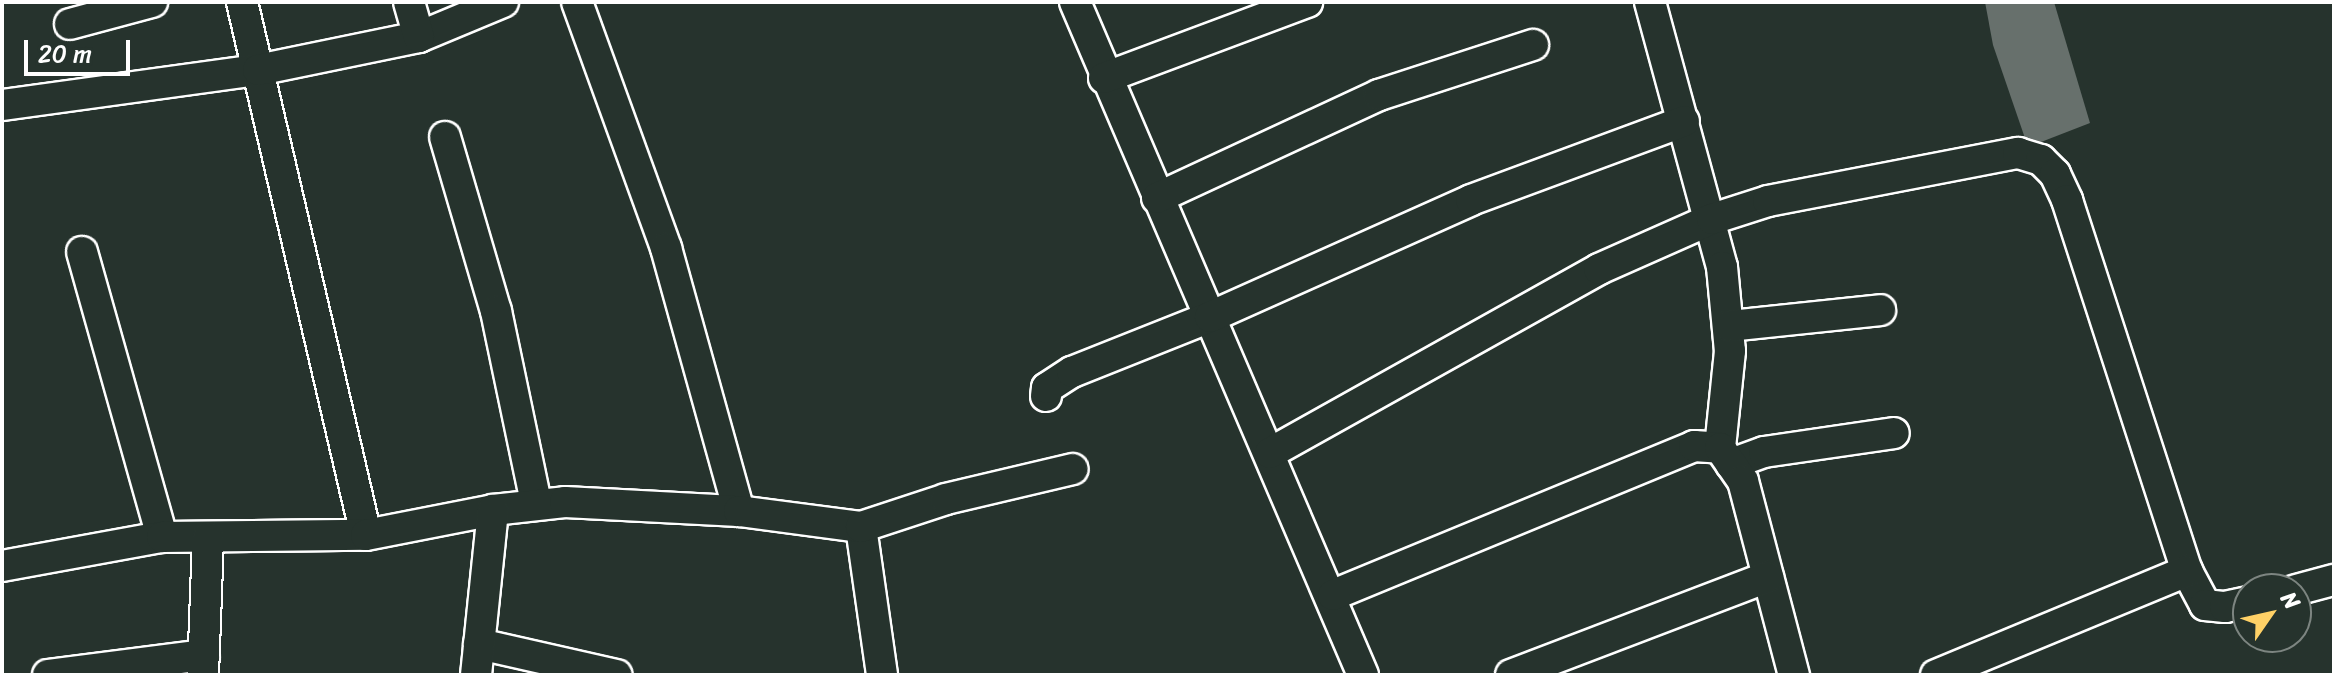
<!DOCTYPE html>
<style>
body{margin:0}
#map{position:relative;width:2336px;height:677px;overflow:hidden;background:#26332d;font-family:Sriracha,sans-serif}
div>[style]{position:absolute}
.water>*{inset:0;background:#67706c}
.roads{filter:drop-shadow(2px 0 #fff) drop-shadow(-2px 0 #fff) drop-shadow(0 2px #fff) drop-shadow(0 -2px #fff)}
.street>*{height:30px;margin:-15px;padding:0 15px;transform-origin:15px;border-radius:15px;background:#26332d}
span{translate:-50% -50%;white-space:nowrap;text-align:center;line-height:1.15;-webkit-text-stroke:7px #26332d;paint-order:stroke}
.frame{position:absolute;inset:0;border:4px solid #fff;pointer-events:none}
.north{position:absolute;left:2232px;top:573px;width:80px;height:80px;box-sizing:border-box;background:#26332d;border:2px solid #7d8581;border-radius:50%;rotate:56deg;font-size:22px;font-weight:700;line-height:32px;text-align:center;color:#fff}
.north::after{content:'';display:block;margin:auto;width:28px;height:36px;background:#ffd166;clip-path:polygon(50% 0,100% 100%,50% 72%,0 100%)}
.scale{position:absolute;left:24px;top:40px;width:106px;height:36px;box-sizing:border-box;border:4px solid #fff;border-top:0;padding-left:10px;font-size:24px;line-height:28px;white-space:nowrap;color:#fff;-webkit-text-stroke:6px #26332d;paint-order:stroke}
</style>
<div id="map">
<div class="water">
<div style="clip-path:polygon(1985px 2px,2054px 2px,2090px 123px,2028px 147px,1993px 45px)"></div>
</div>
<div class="roads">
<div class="street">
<div style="left:242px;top:2px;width:547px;rotate:76.9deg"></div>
<div style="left:577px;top:2px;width:262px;rotate:70.1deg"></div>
<div style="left:666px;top:248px;width:273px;rotate:74.5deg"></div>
<div style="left:1075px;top:2px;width:732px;rotate:66.83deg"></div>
<div style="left:1650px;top:2px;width:275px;rotate:74.8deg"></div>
<div style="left:1722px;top:267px;width:84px;rotate:84.6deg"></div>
<div style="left:1730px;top:351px;width:98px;rotate:95.9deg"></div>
<div style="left:70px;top:24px;width:85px;rotate:-15deg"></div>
<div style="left:419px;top:37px;width:91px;rotate:-22.6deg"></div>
<div style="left:1104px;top:78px;width:217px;rotate:-20.5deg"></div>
<div style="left:2px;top:105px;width:258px;rotate:-7.8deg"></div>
<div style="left:258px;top:70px;width:164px;rotate:-11.6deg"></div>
<div style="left:419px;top:37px;width:36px;rotate:-106deg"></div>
<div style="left:445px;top:137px;width:181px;rotate:73.7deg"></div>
<div style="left:496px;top:311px;width:196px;rotate:78.2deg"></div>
<div style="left:1157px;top:198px;width:245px;rotate:-24.9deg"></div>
<div style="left:1379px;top:95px;width:162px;rotate:-18deg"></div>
<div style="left:82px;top:252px;width:296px;rotate:74.3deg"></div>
<div style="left:1729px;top:326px;width:152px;rotate:-6deg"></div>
<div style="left:1046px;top:396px;width:8px;rotate:-83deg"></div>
<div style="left:1047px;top:388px;width:30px;rotate:-33deg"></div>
<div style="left:1072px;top:372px;width:149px;rotate:-21.7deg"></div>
<div style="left:1210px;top:317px;width:286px;rotate:-24.1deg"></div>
<div style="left:1471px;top:200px;width:227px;rotate:-20.3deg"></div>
<div style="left:1270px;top:453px;width:377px;rotate:-29.2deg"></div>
<div style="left:1599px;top:269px;width:124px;rotate:-23.9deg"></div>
<div style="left:1712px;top:219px;width:59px;rotate:-17.8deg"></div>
<div style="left:1768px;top:201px;width:255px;rotate:-10.9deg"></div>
<div style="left:2018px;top:153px;width:24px;rotate:17deg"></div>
<div style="left:2041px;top:160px;width:20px;rotate:45deg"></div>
<div style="left:2055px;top:174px;width:29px;rotate:65deg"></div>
<div style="left:2067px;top:200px;width:390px;rotate:72.1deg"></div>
<div style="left:2187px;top:571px;width:38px;rotate:62deg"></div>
<div style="left:2205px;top:605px;width:20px;rotate:6deg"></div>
<div style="left:2225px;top:607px;width:24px;rotate:-12deg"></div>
<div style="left:1731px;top:464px;width:35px;rotate:-20deg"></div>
<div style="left:1764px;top:452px;width:131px;rotate:-8.3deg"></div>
<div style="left:861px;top:527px;width:149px;rotate:81.9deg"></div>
<div style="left:2px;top:566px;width:163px;rotate:-10.3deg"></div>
<div style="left:162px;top:537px;width:204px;rotate:-0.6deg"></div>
<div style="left:366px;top:535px;width:129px;rotate:-11.1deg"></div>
<div style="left:493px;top:510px;width:72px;rotate:-6.3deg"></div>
<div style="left:565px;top:502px;width:174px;rotate:3deg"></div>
<div style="left:739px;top:511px;width:123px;rotate:7.5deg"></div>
<div style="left:861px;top:527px;width:89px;rotate:-18.2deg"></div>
<div style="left:946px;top:499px;width:130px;rotate:-13.3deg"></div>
<div style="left:2296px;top:590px;width:39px;rotate:-15deg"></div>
<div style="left:1333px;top:595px;width:391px;rotate:-22.4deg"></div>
<div style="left:1694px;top:446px;width:26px;rotate:4deg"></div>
<div style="left:1720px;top:448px;width:40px;rotate:55.1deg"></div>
<div style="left:1743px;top:481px;width:201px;rotate:75.3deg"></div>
<div style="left:479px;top:644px;width:141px;rotate:12.7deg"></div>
<div style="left:48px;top:675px;width:157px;rotate:-7.3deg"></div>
<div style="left:203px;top:675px;width:138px;rotate:-87.9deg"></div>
<div style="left:476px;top:675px;width:166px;rotate:-84.1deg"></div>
<div style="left:1511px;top:675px;width:275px;rotate:-20.9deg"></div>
<div style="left:1936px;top:675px;width:272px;rotate:-22.5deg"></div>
</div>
</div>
<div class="frame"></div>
<div class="north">N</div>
<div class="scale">20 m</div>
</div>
